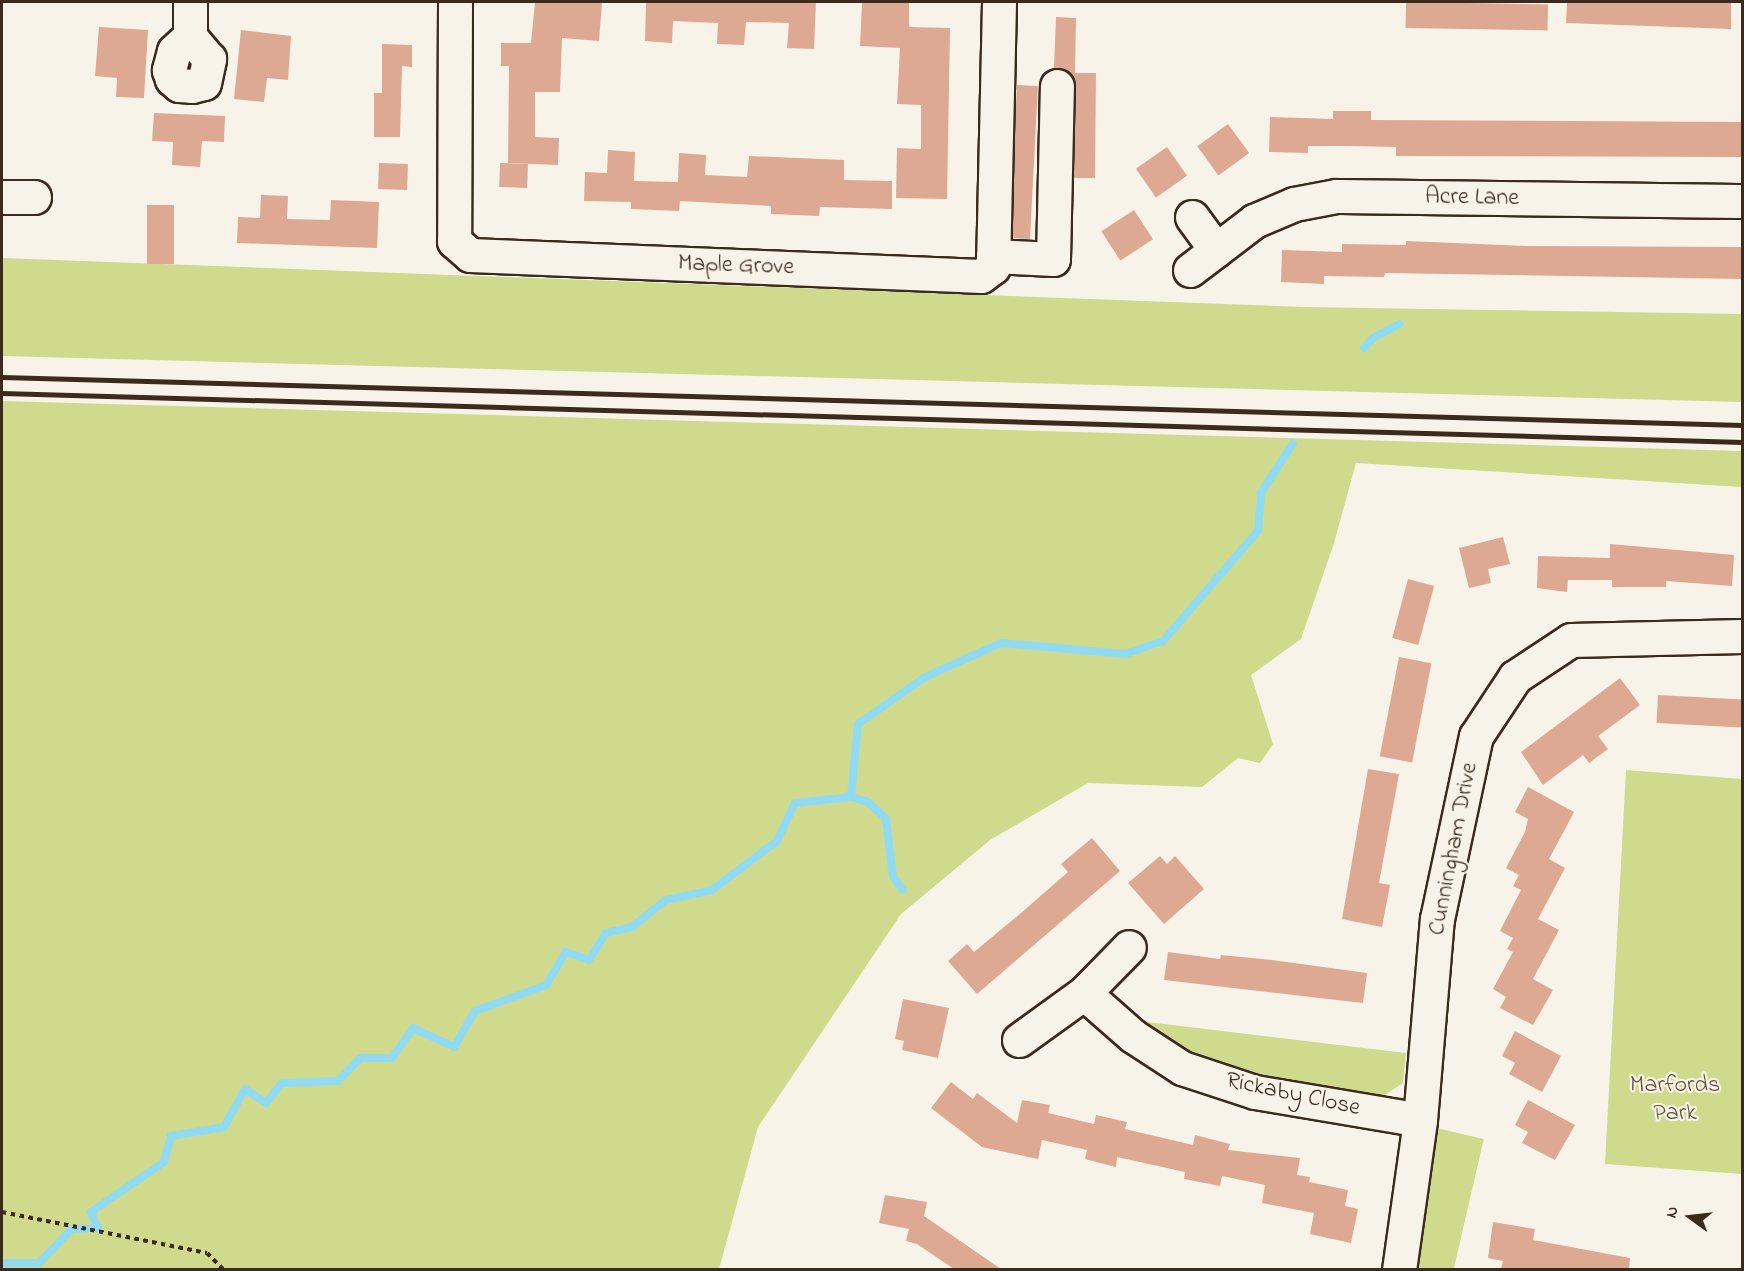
<!DOCTYPE html>
<style>
body{margin:0}
#map{position:relative;width:1744px;height:1271px;overflow:hidden;background:#f7f3e8;font-family:"Indie Flower",sans-serif}
div>[style]{position:absolute}
.green>*{inset:0;background:#cfda8d;transform-origin:0 0}
.stream>*{height:8px;margin:-4px;padding:0 4px;transform-origin:4px;border-radius:4px;background:#91dbf2}
.building>*{inset:0;background:#dea992;transform-origin:0 0}
.path>*{height:4px;margin-top:-2px;transform-origin:0;background:repeating-linear-gradient(90deg,#3b2a1e 0 4.5px,transparent 0 9px)}
.roads{filter:drop-shadow(2px 0 #3b2a1e) drop-shadow(-2px 0 #3b2a1e) drop-shadow(0 2px #3b2a1e) drop-shadow(0 -2px #3b2a1e)}
.minor>*{height:33px;margin:-16.5px;padding:0 16.5px;transform-origin:16.5px;border-radius:16.5px;background:#f7f3e8}
.rail>*{height:4.5px;margin:-2.25px;padding:0 2.25px;transform-origin:2.25px;border-radius:2.25px;background:#3b2a1e}
span{translate:-50% -50%;white-space:nowrap;text-align:center;line-height:1.15;-webkit-text-stroke:4.5px #f7f3e8;paint-order:stroke}
.street-label{font-size:24px;color:#3b2a1e}
.park-label{font-size:24px;color:#60563a}
.frame{position:absolute;inset:0;border:3px solid #3b2a1e;pointer-events:none}
.north{position:absolute;left:1660px;top:1187px;width:60px;height:60px;-webkit-text-stroke:4px #f7f3e8;paint-order:stroke;rotate:285deg;font-size:16px;font-weight:700;line-height:24px;text-align:center;color:#3b2a1e}
.north::after{content:'';display:block;margin:auto;width:21px;height:27px;background:#3b2a1e;clip-path:polygon(50% 0,100% 100%,50% 72%,0 100%)}
</style>
<div id="map">
<div class="green">
<div style="clip-path:polygon(2px 258px,1303px 307px,1742px 314px,1742px 402px,2px 356px)"></div>
<div style="clip-path:polygon(2px 401px,1742px 451px,1742px 487px,1356px 463px,1334px 543px,1301px 639px,1251px 675px,1273px 744px,1260px 763px,1238px 758px,1202px 787px,1088px 783px,990px 840px,901px 914px,758px 1127px,719px 1269px,2px 1269px)"></div>
<div style="clip-path:polygon(1626px 770px,1742px 779px,1742px 1174px,1605px 1164px)"></div>
<div style="clip-path:polygon(1139px 1021px,1406px 1053px,1403px 1083px,1377px 1100px,1202px 1068px)"></div>
<div style="left:1436px;top:1128px;width:49px;height:142px;rotate:13deg"></div>
</div>
<div class="stream">
<div style="left:1364px;top:348px;width:13px;rotate:-48deg"></div>
<div style="left:1373px;top:338px;width:30px;rotate:-28deg"></div>
<div style="left:851px;top:797px;width:18px;rotate:16deg"></div>
<div style="left:868px;top:802px;width:25px;rotate:43deg"></div>
<div style="left:886px;top:819px;width:58px;rotate:83.1deg"></div>
<div style="left:893px;top:877px;width:16px;rotate:52deg"></div>
<div style="left:2px;top:1263px;width:37px"></div>
<div style="left:39px;top:1263px;width:47px;rotate:-45.9deg"></div>
<div style="left:72px;top:1229px;width:26px;rotate:-2deg"></div>
<div style="left:98px;top:1228px;width:17px;rotate:-114deg"></div>
<div style="left:91px;top:1212px;width:88px;rotate:-34.4deg"></div>
<div style="left:164px;top:1162px;width:27px;rotate:-75deg"></div>
<div style="left:171px;top:1136px;width:54px;rotate:-9.6deg"></div>
<div style="left:224px;top:1127px;width:43px;rotate:-61.1deg"></div>
<div style="left:245px;top:1089px;width:25px;rotate:34deg"></div>
<div style="left:266px;top:1103px;width:26px;rotate:-51deg"></div>
<div style="left:282px;top:1083px;width:56px;rotate:-2deg"></div>
<div style="left:338px;top:1081px;width:32px;rotate:-46deg"></div>
<div style="left:360px;top:1058px;width:32px"></div>
<div style="left:392px;top:1058px;width:37px;rotate:-55deg"></div>
<div style="left:413px;top:1028px;width:45px;rotate:24.9deg"></div>
<div style="left:454px;top:1047px;width:42px;rotate:-59.7deg"></div>
<div style="left:475px;top:1011px;width:76px;rotate:-20.1deg"></div>
<div style="left:546px;top:985px;width:39px;rotate:-59deg"></div>
<div style="left:566px;top:952px;width:24px;rotate:19deg"></div>
<div style="left:589px;top:960px;width:32px;rotate:-58deg"></div>
<div style="left:606px;top:933px;width:27px;rotate:-13deg"></div>
<div style="left:632px;top:927px;width:43px;rotate:-38.5deg"></div>
<div style="left:666px;top:900px;width:47px;rotate:-12.3deg"></div>
<div style="left:712px;top:890px;width:81px;rotate:-37deg"></div>
<div style="left:777px;top:841px;width:42px;rotate:-64.7deg"></div>
<div style="left:795px;top:803px;width:56px;rotate:-6.1deg"></div>
<div style="left:851px;top:797px;width:73px;rotate:-84.5deg"></div>
<div style="left:858px;top:724px;width:82px;rotate:-35deg"></div>
<div style="left:925px;top:677px;width:83px;rotate:-24.1deg"></div>
<div style="left:1001px;top:643px;width:124px;rotate:5.1deg"></div>
<div style="left:1125px;top:654px;width:40px;rotate:-18.9deg"></div>
<div style="left:1163px;top:641px;width:145px;rotate:-49.2deg"></div>
<div style="left:1258px;top:531px;width:38px;rotate:-85deg"></div>
<div style="left:1261px;top:493px;width:59px;rotate:-57.4deg"></div>
</div>
<div class="building">
<div style="clip-path:polygon(535px 2px,602px 2px,599px 41px,562px 38px,560px 92px,535px 92px,535px 137px,559px 138px,558px 165px,508px 163px,509px 66px,501px 66px,501px 43px,531px 43px)"></div>
<div style="clip-path:polygon(646px 2px,816px 2px,814px 49px,787px 48px,789px 23px,746px 22px,744px 45px,717px 44px,718px 23px,673px 21px,672px 43px,645px 41px)"></div>
<div style="clip-path:polygon(862px 2px,909px 2px,909px 27px,950px 28px,947px 199px,896px 198px,897px 148px,921px 149px,921px 105px,897px 104px,900px 48px,860px 46px)"></div>
<div style="left:1406px;top:2px;width:142px;height:26px;rotate:1deg"></div>
<div style="clip-path:polygon(1567px 2px,1731px 2px,1731px 29px,1566px 23px)"></div>
<div style="clip-path:polygon(1056px 17px,1076px 18px,1075px 73px,1096px 73px,1095px 178px,1074px 178px,1076px 86px,1067px 70px,1054px 68px)"></div>
<div style="clip-path:polygon(99px 27px,148px 30px,144px 98px,116px 97px,117px 78px,95px 76px)"></div>
<div style="clip-path:polygon(241px 30px,291px 36px,288px 80px,267px 78px,264px 102px,234px 99px)"></div>
<div style="clip-path:polygon(382px 44px,412px 45px,412px 67px,402px 66px,400px 137px,374px 137px,374px 93px,382px 93px)"></div>
<div style="left:1017px;top:85px;width:21px;height:153px;rotate:3deg"></div>
<div style="clip-path:polygon(1333px 111px,1371px 111px,1371px 120px,1743px 122px,1743px 157px,1396px 156px,1396px 147px,1351px 146px,1308px 146px,1308px 153px,1269px 152px,1270px 117px,1333px 119px)"></div>
<div style="clip-path:polygon(154px 113px,225px 116px,224px 142px,202px 141px,200px 167px,172px 165px,173px 142px,152px 141px)"></div>
<div style="left:1228px;top:124px;width:36px;height:38px;rotate:54deg"></div>
<div style="left:1167px;top:147px;width:35px;height:38px;rotate:55deg"></div>
<div style="clip-path:polygon(608px 150px,635px 152px,634px 181px,678px 182px,679px 153px,706px 155px,705px 175px,747px 177px,749px 156px,844px 160px,844px 180px,892px 181px,892px 209px,820px 207px,819px 216px,771px 214px,771px 206px,680px 201px,679px 211px,631px 209px,631px 202px,584px 201px,585px 172px,607px 173px)"></div>
<div style="left:379px;top:163px;width:29px;height:26px;rotate:2deg"></div>
<div style="left:500px;top:163px;width:28px;height:24px;rotate:2deg"></div>
<div style="clip-path:polygon(261px 195px,288px 196px,287px 219px,330px 220px,331px 200px,379px 202px,377px 248px,237px 243px,238px 217px,260px 218px)"></div>
<div style="left:147px;top:205px;width:27px;height:59px"></div>
<div style="left:1134px;top:210px;width:35px;height:39px;rotate:57deg"></div>
<div style="clip-path:polygon(1406px 241px,1527px 246px,1743px 247px,1743px 279px,1385px 273px,1384px 277px,1324px 276px,1324px 284px,1281px 282px,1282px 250px,1342px 252px,1342px 244px,1406px 245px)"></div>
<div style="clip-path:polygon(1503px 537px,1510px 564px,1488px 569px,1491px 583px,1469px 588px,1459px 548px)"></div>
<div style="clip-path:polygon(1610px 544px,1734px 555px,1732px 586px,1666px 581px,1666px 587px,1612px 587px,1612px 580px,1568px 580px,1567px 592px,1537px 588px,1538px 556px,1610px 558px)"></div>
<div style="left:1408px;top:579px;width:27px;height:61px;rotate:15deg"></div>
<div style="left:1399px;top:657px;width:33px;height:101px;rotate:11deg"></div>
<div style="clip-path:polygon(1620px 678px,1640px 705px,1598px 736px,1608px 749px,1589px 763px,1583px 755px,1543px 785px,1521px 752px)"></div>
<div style="left:1658px;top:695px;width:85px;height:28px;rotate:3deg"></div>
<div style="clip-path:polygon(1368px 769px,1399px 774px,1379px 883px,1390px 885px,1382px 927px,1342px 919px)"></div>
<div style="clip-path:polygon(1528px 787px,1574px 812px,1549px 859px,1565px 868px,1538px 919px,1559px 930px,1533px 979px,1553px 990px,1533px 1025px,1500px 1008px,1506px 997px,1493px 989px,1513px 952px,1507px 949px,1513px 938px,1500px 931px,1521px 890px,1513px 886px,1519px 875px,1506px 868px,1525px 832px,1528px 819px,1515px 812px)"></div>
<div style="clip-path:polygon(1092px 838px,1120px 871px,977px 994px,948px 961px,967px 944px,974px 952px,1021px 913px,1068px 872px,1061px 864px)"></div>
<div style="clip-path:polygon(1160px 856px,1167px 864px,1175px 856px,1204px 889px,1164px 924px,1128px 883px)"></div>
<div style="clip-path:polygon(1168px 952px,1220px 959px,1221px 955px,1272px 960px,1367px 973px,1363px 1003px,1164px 980px)"></div>
<div style="clip-path:polygon(903px 999px,949px 1008px,938px 1058px,902px 1050px,904px 1041px,895px 1039px)"></div>
<div style="clip-path:polygon(1515px 1031px,1561px 1056px,1542px 1092px,1509px 1074px,1515px 1063px,1502px 1056px)"></div>
<div style="clip-path:polygon(951px 1082px,973px 1099px,977px 1093px,1017px 1123px,1022px 1100px,1050px 1105px,1048px 1113px,1094px 1124px,1096px 1115px,1127px 1122px,1125px 1129px,1193px 1145px,1195px 1135px,1230px 1144px,1228px 1150px,1300px 1158px,1297px 1175px,1310px 1177px,1309px 1182px,1348px 1190px,1345px 1206px,1358px 1209px,1351px 1243px,1310px 1234px,1314px 1213px,1262px 1203px,1265px 1185px,1222px 1176px,1220px 1186px,1184px 1179px,1185px 1172px,1117px 1157px,1116px 1167px,1085px 1159px,1087px 1150px,1042px 1140px,1038px 1159px,982px 1147px,931px 1108px)"></div>
<div style="clip-path:polygon(1528px 1100px,1575px 1125px,1555px 1160px,1522px 1143px,1528px 1132px,1515px 1125px)"></div>
<div style="clip-path:polygon(885px 1195px,927px 1202px,924px 1216px,1001px 1269px,954px 1269px,917px 1244px,906px 1241px,909px 1229px,879px 1223px)"></div>
<div style="clip-path:polygon(1493px 1222px,1535px 1229px,1533px 1240px,1630px 1258px,1629px 1269px,1501px 1269px,1503px 1261px,1488px 1258px)"></div>
</div>
<div class="path">
<div style="left:2px;top:1212px;width:209px;rotate:11.3deg"></div>
<div style="left:207px;top:1253px;width:24px;rotate:45deg"></div>
</div>
<div class="roads">
<div class="minor">
<div style="left:455px;top:2px;width:239px;rotate:90.2deg"></div>
<div style="left:454px;top:241px;width:21px;rotate:41deg"></div>
<div style="left:470px;top:255px;width:511px;rotate:2.35deg"></div>
<div style="left:981px;top:276px;width:15px;rotate:-37deg"></div>
<div style="left:993px;top:267px;width:265px;rotate:-88.7deg"></div>
<div style="left:190px;top:36px;width:22px;rotate:137deg"></div>
<div style="left:174px;top:51px;width:20px;rotate:105deg"></div>
<div style="left:169px;top:70px;width:9px;rotate:72deg"></div>
<div style="left:172px;top:79px;width:9px;rotate:41deg"></div>
<div style="left:179px;top:85px;width:13px;rotate:4deg"></div>
<div style="left:192px;top:86px;width:12px;rotate:-14deg"></div>
<div style="left:204px;top:83px;width:25px;rotate:-78deg"></div>
<div style="left:209px;top:59px;width:30px;rotate:-130deg"></div>
<div style="left:190px;top:36px;width:34px;rotate:-90deg"></div>
<div style="left:2px;top:197px;width:32px"></div>
<div style="left:1192px;top:217px;width:41px;rotate:54deg"></div>
<div style="left:993px;top:256px;width:60px;rotate:2.9deg"></div>
<div style="left:1053px;top:259px;width:173px;rotate:-88.7deg"></div>
<div style="left:1190px;top:270px;width:81px;rotate:-37.4deg"></div>
<div style="left:1254px;top:221px;width:43px;rotate:-23deg"></div>
<div style="left:1294px;top:204px;width:43px;rotate:-10.8deg"></div>
<div style="left:1336px;top:196px;width:406px;rotate:0.7deg"></div>
<div style="left:1084px;top:993px;width:65px;rotate:41.3deg"></div>
<div style="left:1133px;top:1036px;width:59px;rotate:33.1deg"></div>
<div style="left:1182px;top:1068px;width:77px;rotate:18.2deg"></div>
<div style="left:1255px;top:1092px;width:167px;rotate:9.6deg"></div>
<div style="left:1019px;top:1040px;width:80px;rotate:-35.9deg"></div>
<div style="left:1084px;top:993px;width:64px;rotate:-45.6deg"></div>
<div style="left:1399px;top:1270px;width:151px;rotate:-82deg"></div>
<div style="left:1420px;top:1120px;width:202px;rotate:-85.2deg"></div>
<div style="left:1437px;top:919px;width:187px;rotate:-78deg"></div>
<div style="left:1476px;top:736px;width:71px;rotate:-56.5deg"></div>
<div style="left:1515px;top:677px;width:67px;rotate:-33.5deg"></div>
<div style="left:1571px;top:640px;width:171px;rotate:-1.3deg"></div>
</div>
</div>
<div class="rail">
<div style="left:2px;top:377px;width:1741px;rotate:1.58deg"></div>
<div style="left:2px;top:393px;width:1741px;rotate:1.61deg"></div>
</div>
<div class="street-label">
<span style="left:1472px;top:198px;rotate:1deg">Acre Lane</span>
<span style="left:736px;top:266px;rotate:2deg">Maple Grove</span>
<span style="left:1454px;top:849px;rotate:-79deg">Cunningham Drive</span>
<span style="left:1293px;top:1095px;rotate:12deg">Rickaby Close</span>
</div>
<div class="park-label">
<span style="left:1675px;top:1100px">Marfords<br>Park</span>
</div>
<div class="frame"></div>
<div class="north">N</div>
</div>
